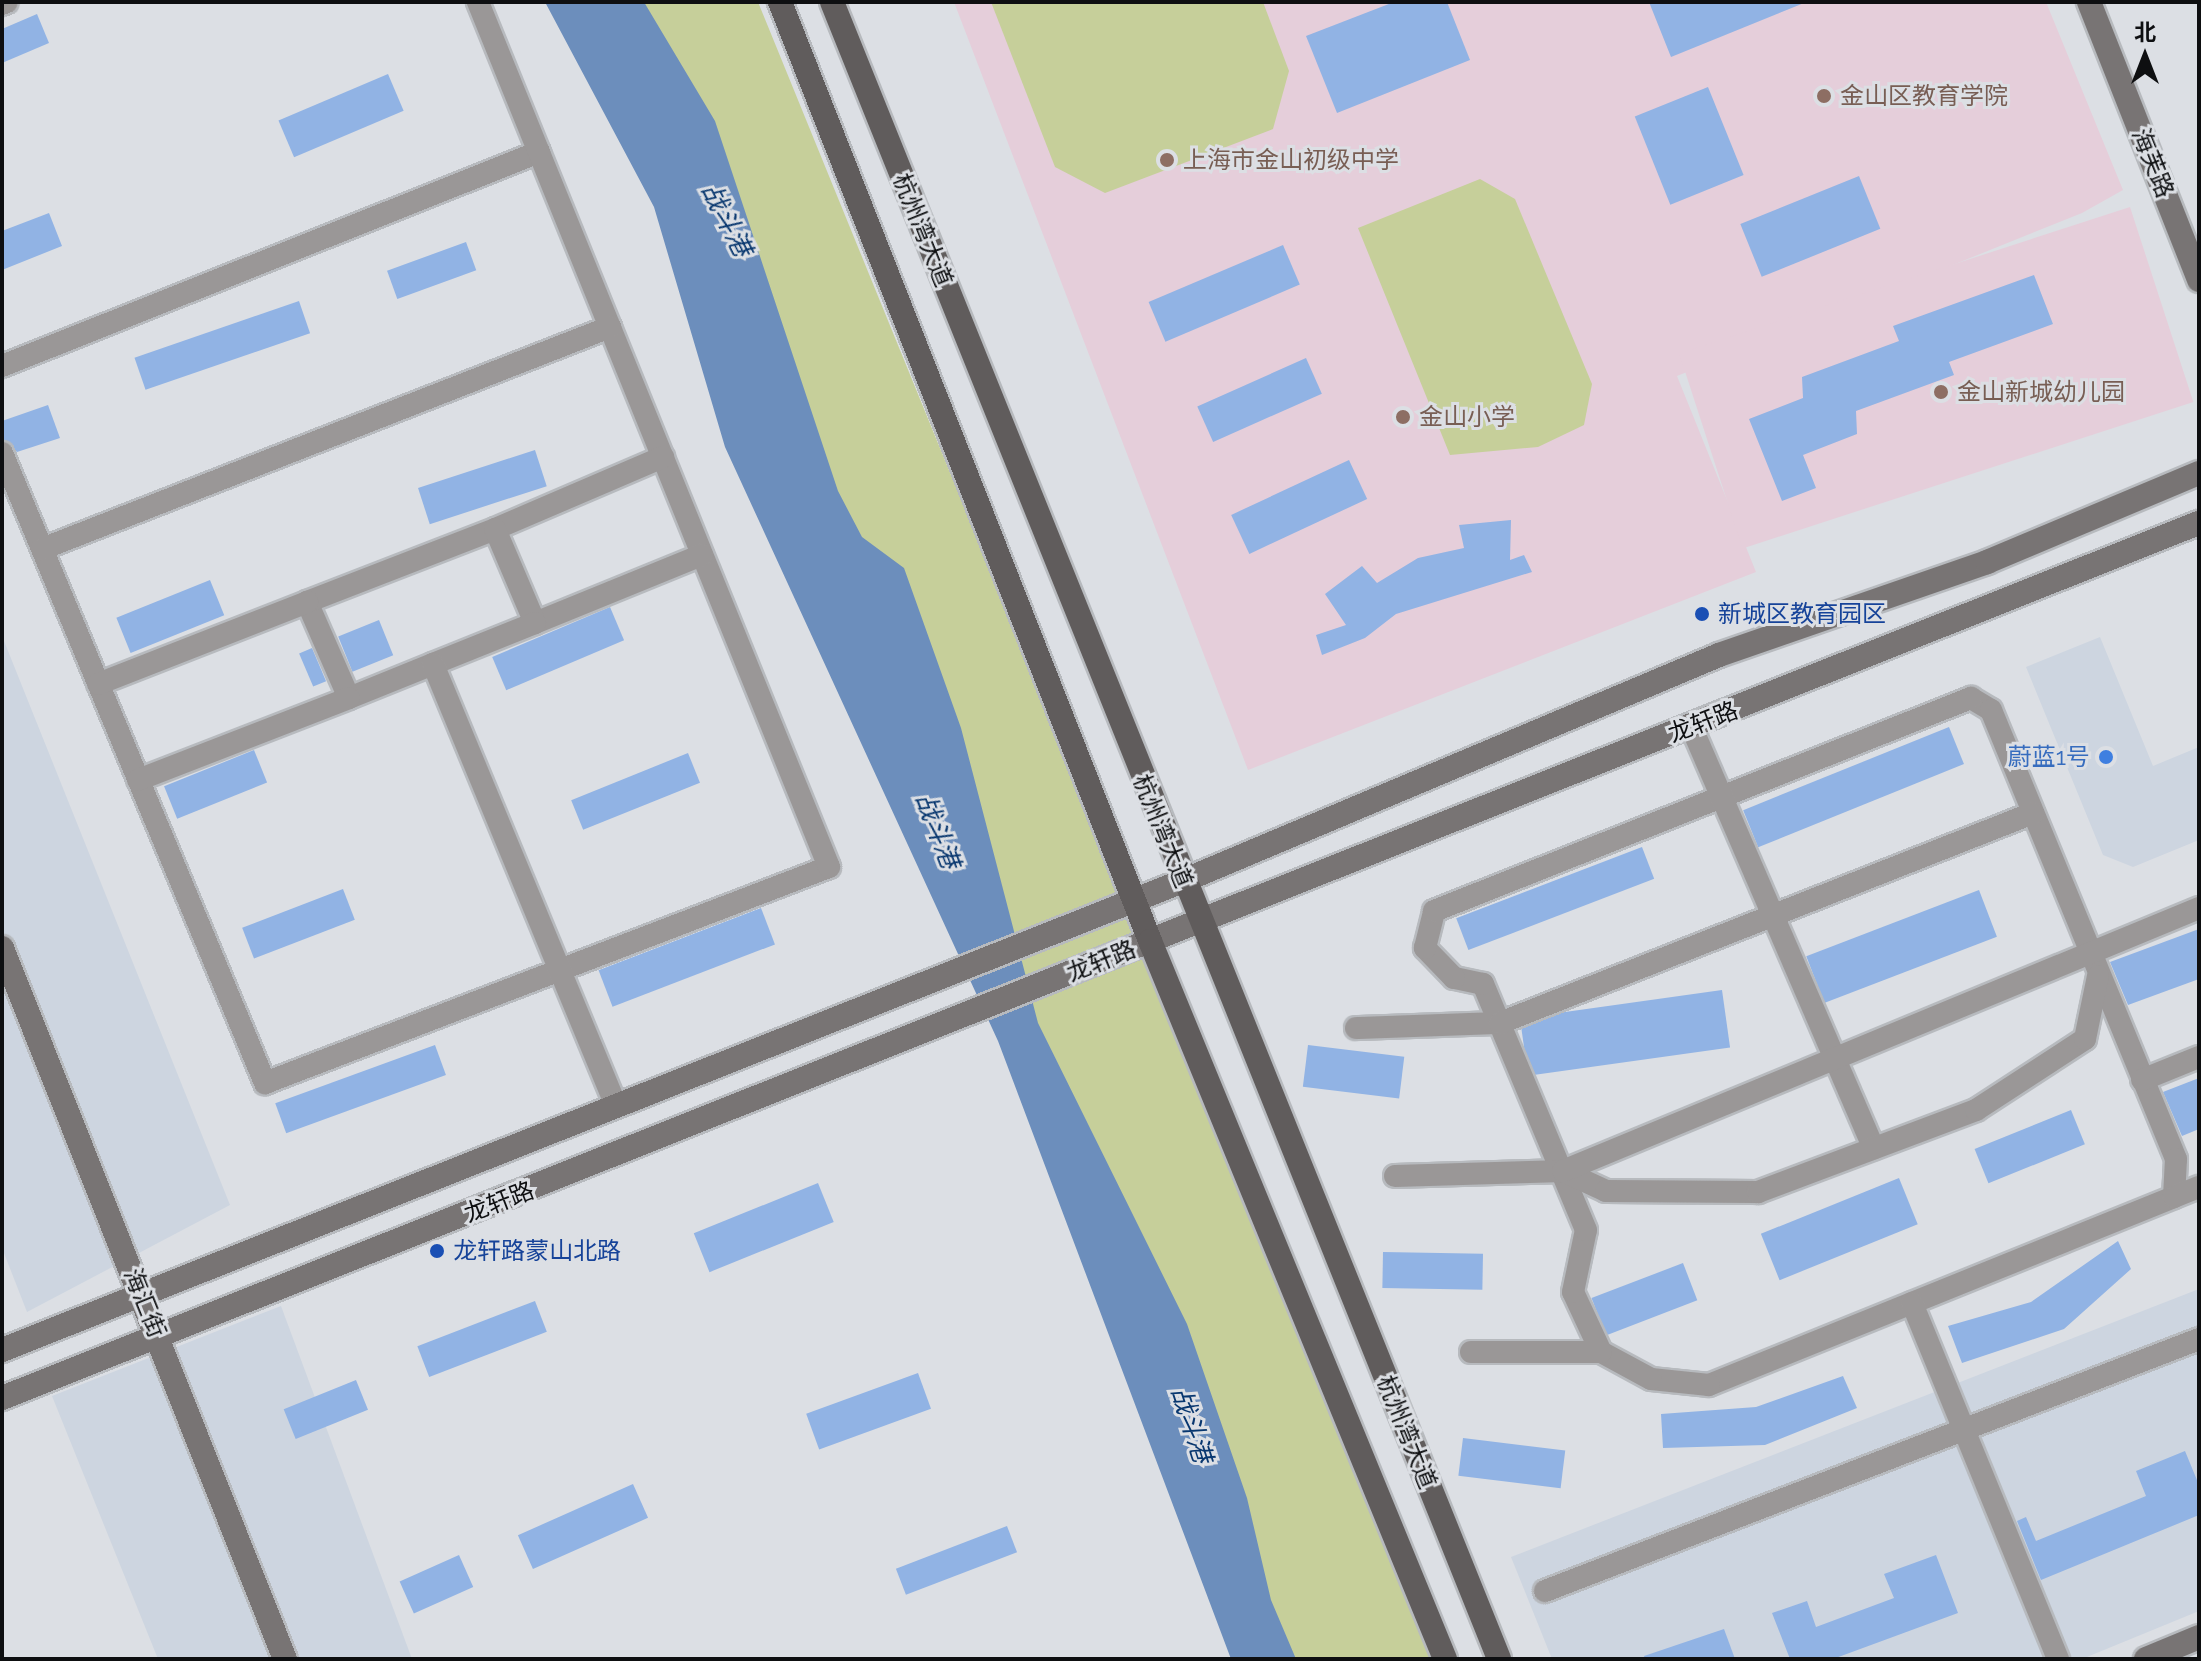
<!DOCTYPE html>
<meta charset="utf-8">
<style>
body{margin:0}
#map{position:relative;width:2201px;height:1661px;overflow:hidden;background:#dcdfe4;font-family:Raleway,"Noto Sans SC",sans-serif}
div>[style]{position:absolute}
.built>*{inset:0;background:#cdd5e0}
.education>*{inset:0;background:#e5ceda;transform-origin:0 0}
.green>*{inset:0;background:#c6cf9a}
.water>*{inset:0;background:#6c8ebc}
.building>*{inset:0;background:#91b3e4;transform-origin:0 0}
.roads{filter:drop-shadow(2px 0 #b7babe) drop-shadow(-2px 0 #b7babe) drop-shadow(0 2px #b7babe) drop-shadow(0 -2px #b7babe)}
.street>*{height:22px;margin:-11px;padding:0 11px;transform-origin:11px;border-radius:11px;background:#9a9797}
.secondary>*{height:24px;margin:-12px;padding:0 12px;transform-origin:12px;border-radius:12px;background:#787474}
.primary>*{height:24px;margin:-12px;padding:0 12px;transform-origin:12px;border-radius:12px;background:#605c5c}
.dots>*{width:22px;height:22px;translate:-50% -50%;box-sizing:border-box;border:4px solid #dcdfe4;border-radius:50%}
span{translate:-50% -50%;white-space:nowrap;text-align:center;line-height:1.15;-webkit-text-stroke:6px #dcdfe4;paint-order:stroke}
.education-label{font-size:24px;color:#785e54}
.left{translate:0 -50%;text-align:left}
.street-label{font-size:24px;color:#0e0f11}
.transit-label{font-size:24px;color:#164399}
.shop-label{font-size:24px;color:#366cbe}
.right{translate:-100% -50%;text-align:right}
.water-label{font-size:26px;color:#08376f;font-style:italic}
.frame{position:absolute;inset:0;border:4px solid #0e0f11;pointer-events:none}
.north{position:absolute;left:2105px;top:16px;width:80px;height:80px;-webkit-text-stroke:6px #dcdfe4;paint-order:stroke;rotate:0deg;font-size:22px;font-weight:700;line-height:32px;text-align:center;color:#0e0f11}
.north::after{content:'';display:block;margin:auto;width:28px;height:36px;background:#0e0f11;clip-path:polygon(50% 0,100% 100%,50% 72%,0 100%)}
</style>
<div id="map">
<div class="built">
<div style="clip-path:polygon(2px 636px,230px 1205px,27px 1312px,2px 1248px)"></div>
<div style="clip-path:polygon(2100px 637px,2153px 766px,2199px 747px,2199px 840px,2133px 867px,2103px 855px,2026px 667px)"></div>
<div style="clip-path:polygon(2199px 1289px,2199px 1611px,2082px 1659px,1552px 1659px,1511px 1557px)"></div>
<div style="clip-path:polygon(281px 1306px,412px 1659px,158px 1659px,52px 1396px)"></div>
</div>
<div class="education">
<div style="clip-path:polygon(954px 2px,2046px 2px,2123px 190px,2082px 213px,1677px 376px,1756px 572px,1248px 770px)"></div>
<div style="left:2130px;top:207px;width:205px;height:474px;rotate:72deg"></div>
</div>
<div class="green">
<div style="clip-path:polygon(636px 2px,758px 2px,1434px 1659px,1288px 1659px,1029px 1024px,854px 538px)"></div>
<div style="clip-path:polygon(991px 2px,1263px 2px,1289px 71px,1273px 129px,1105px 193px,1055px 167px)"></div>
<div style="clip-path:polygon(1480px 179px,1515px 199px,1592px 384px,1584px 425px,1538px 447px,1450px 455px,1358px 228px)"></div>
</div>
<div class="water">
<div style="clip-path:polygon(545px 2px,644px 2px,715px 121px,838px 491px,862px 537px,904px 568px,961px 728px,1038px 1023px,1187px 1324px,1247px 1498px,1271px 1600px,1296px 1659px,1231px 1659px,998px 1041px,725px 447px,654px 207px)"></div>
</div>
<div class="building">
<div style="clip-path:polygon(1394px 2px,1447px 2px,1470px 60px,1337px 113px,1306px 36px)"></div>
<div style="clip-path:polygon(1649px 2px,1804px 2px,1804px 3px,1671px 57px)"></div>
<div style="clip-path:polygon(37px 14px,49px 43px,2px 63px,2px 29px)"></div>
<div style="left:388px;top:74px;width:40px;height:119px;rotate:67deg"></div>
<div style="left:1708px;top:87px;width:95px;height:79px;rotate:68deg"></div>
<div style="left:1859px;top:176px;width:57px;height:128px;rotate:68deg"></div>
<div style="clip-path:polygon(49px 213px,62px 246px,2px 270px,2px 231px)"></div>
<div style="left:466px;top:242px;width:30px;height:84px;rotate:70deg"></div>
<div style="left:1283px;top:245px;width:43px;height:146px;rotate:67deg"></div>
<div style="clip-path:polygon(2034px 275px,2053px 324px,1949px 362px,1954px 375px,1856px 411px,1857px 434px,1803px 455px,1816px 488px,1782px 501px,1749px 419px,1803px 398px,1802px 377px,1899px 341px,1893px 326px)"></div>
<div style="left:299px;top:301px;width:34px;height:174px;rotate:71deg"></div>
<div style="left:1306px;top:358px;width:39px;height:119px;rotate:66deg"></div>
<div style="clip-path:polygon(48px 405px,60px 438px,17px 452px,2px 439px,2px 421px)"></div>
<div style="left:535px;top:450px;width:38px;height:123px;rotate:72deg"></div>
<div style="left:1349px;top:460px;width:43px;height:130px;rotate:65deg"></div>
<div style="clip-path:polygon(1511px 520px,1510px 560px,1524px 555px,1532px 572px,1396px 614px,1365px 638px,1322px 655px,1316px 635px,1346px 625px,1325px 594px,1362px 566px,1377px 583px,1418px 558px,1464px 548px,1459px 525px)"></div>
<div style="left:210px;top:580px;width:38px;height:101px;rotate:68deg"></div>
<div style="left:610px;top:607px;width:36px;height:128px;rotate:67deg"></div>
<div style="left:379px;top:620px;width:38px;height:44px;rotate:68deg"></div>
<div style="left:312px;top:648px;width:36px;height:14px;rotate:67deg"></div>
<div style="left:1949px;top:727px;width:40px;height:222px;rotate:68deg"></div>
<div style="left:254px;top:750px;width:35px;height:97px;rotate:68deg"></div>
<div style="left:688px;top:753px;width:32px;height:126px;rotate:68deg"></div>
<div style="left:1642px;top:847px;width:34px;height:199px;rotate:69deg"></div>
<div style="left:343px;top:889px;width:33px;height:108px;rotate:69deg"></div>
<div style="left:1979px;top:890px;width:50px;height:185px;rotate:69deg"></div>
<div style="left:761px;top:908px;width:39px;height:174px;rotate:69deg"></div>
<div style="clip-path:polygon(2199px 929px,2199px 979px,2128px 1005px,2110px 962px)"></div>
<div style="left:1722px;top:990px;width:58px;height:204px;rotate:82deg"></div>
<div style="left:435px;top:1045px;width:32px;height:170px;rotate:70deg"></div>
<div style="left:1308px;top:1045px;width:97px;height:42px;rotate:7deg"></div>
<div style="clip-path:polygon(2199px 1078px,2199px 1129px,2182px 1136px,2163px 1092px)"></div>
<div style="left:2071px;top:1110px;width:37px;height:104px;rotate:68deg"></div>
<div style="left:1899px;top:1178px;width:50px;height:149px;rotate:68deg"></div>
<div style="left:818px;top:1183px;width:42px;height:134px;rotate:68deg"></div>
<div style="clip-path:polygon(2118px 1241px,2131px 1269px,2064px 1329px,1962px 1363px,1948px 1326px,2031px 1302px)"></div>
<div style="left:1383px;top:1252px;width:100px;height:36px;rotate:1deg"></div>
<div style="left:1683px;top:1263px;width:40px;height:98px;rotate:69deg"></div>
<div style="left:535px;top:1301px;width:33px;height:126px;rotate:69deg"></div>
<div style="left:918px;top:1373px;width:38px;height:119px;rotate:70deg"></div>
<div style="clip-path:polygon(1843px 1376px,1857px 1408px,1765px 1445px,1663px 1448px,1661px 1414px,1756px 1407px)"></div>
<div style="left:356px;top:1380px;width:32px;height:78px;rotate:68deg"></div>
<div style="left:1463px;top:1438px;width:103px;height:38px;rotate:7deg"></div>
<div style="clip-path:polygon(2185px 1451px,2199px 1485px,2199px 1515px,2041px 1580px,2017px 1521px,2026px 1517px,2036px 1541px,2146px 1496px,2136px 1471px)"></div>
<div style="left:633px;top:1484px;width:37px;height:126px;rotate:66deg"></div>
<div style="left:1007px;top:1526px;width:28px;height:119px;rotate:69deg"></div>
<div style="left:459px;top:1555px;width:35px;height:65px;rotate:66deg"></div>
<div style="clip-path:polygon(1936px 1555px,1958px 1613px,1833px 1659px,1790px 1659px,1772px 1613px,1807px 1601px,1816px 1627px,1894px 1598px,1884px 1574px)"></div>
<div style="clip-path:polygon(1724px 1629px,1735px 1659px,1645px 1659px,1644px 1656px)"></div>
</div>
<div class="roads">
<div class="street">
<div style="left:2px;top:4px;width:5px;rotate:-22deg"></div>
<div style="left:2px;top:366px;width:578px;rotate:-21.73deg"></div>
<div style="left:2px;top:453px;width:683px;rotate:67.34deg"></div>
<div style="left:265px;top:1083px;width:604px;rotate:-20.96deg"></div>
<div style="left:829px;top:867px;width:934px;rotate:-112.09deg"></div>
<div style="left:495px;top:529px;width:183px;rotate:-23.2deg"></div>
<div style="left:42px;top:549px;width:610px;rotate:-21.35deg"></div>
<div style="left:535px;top:623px;width:180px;rotate:-22.2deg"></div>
<div style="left:433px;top:664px;width:91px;rotate:158deg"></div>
<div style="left:349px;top:698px;width:105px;rotate:-113.6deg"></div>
<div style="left:307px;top:602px;width:202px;rotate:-21.2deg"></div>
<div style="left:495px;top:529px;width:102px;rotate:66.9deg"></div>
<div style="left:535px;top:623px;width:110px;rotate:158.1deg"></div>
<div style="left:433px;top:664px;width:474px;rotate:67.5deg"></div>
<div style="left:98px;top:684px;width:225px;rotate:-21.4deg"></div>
<div style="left:1971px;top:698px;width:23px;rotate:31deg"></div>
<div style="left:1991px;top:710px;width:486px;rotate:67.6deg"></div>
<div style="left:2176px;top:1159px;width:38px;rotate:93deg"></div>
<div style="left:2174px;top:1197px;width:502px;rotate:157.99deg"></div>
<div style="left:1709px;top:1385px;width:58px;rotate:-174.1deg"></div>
<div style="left:1651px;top:1379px;width:57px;rotate:-151.6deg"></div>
<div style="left:1601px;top:1352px;width:66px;rotate:-115deg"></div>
<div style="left:1573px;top:1292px;width:63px;rotate:-78.2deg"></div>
<div style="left:1586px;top:1230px;width:267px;rotate:-112.7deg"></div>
<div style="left:1483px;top:984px;width:30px;rotate:-168deg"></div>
<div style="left:1454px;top:978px;width:42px;rotate:-134deg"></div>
<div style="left:1425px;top:948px;width:38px;rotate:-76deg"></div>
<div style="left:1434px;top:911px;width:578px;rotate:-21.64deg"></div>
<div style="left:1691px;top:726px;width:460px;rotate:66.6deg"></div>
<div style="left:138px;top:780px;width:226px;rotate:-21.2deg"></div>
<div style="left:1356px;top:1028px;width:144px;rotate:-2deg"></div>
<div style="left:1500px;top:1023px;width:573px;rotate:-21.5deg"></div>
<div style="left:2142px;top:1080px;width:61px;rotate:-22deg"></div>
<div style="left:1563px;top:1171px;width:47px;rotate:24.9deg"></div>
<div style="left:1606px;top:1191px;width:152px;rotate:0.4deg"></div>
<div style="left:1758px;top:1192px;width:233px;rotate:-20.6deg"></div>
<div style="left:1976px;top:1110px;width:130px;rotate:-33.1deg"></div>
<div style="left:2085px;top:1039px;width:64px;rotate:-78.3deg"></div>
<div style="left:1395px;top:1176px;width:168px;rotate:-1.7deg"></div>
<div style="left:1563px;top:1171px;width:688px;rotate:-22.47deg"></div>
<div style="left:2174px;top:1197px;width:27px;rotate:-22deg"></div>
<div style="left:1912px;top:1303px;width:385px;rotate:67.7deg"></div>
<div style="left:1471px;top:1352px;width:130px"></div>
<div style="left:1545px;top:1591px;width:701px;rotate:-21.07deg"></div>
</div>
<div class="secondary">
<div style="left:2089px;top:2px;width:299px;rotate:68.4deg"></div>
<div style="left:2px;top:948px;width:765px;rotate:68.3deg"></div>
<div style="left:2px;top:1350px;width:1271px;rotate:-21.66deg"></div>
<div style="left:1183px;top:881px;width:582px;rotate:-22.86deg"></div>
<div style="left:1719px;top:655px;width:284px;rotate:-19.1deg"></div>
<div style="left:1987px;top:562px;width:230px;rotate:-22.8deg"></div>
<div style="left:2px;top:1398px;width:2365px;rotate:-21.72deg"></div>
<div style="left:2146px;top:1659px;width:57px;rotate:-22.5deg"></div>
</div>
<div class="primary">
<div style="left:780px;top:2px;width:1009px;rotate:68.49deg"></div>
<div style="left:1150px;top:941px;width:776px;rotate:67.66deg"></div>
<div style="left:832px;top:2px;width:1786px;rotate:68.07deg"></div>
</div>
</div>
<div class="dots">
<div style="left:1824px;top:96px;background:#8d6e63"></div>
<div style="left:1167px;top:160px;background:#8d6e63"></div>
<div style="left:1941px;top:392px;background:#8d6e63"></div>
<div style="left:1403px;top:417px;background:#8d6e63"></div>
<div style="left:1702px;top:614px;background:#1a4fb4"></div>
<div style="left:2106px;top:757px;background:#3f7fe0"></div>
<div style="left:437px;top:1251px;background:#1a4fb4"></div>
</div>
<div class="education-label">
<span class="left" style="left:1840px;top:96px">金山区教育学院</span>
<span class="left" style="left:1183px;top:160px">上海市金山初级中学</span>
<span class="left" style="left:1957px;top:392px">金山新城幼儿园</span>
<span class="left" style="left:1419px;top:417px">金山小学</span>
</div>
<div class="street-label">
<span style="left:2153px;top:163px;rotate:68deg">海芙路</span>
<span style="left:923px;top:230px;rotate:68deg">杭州湾大道</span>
<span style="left:1703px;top:722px;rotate:-21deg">龙轩路</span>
<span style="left:1163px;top:831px;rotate:68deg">杭州湾大道</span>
<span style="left:1101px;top:961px;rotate:-22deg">龙轩路</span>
<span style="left:499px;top:1202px;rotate:-21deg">龙轩路</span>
<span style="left:145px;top:1303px;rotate:68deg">海汇街</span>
<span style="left:1407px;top:1432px;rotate:68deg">杭州湾大道</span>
</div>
<div class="transit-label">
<span class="left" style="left:1718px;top:614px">新城区教育园区</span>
<span class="left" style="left:453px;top:1251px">龙轩路蒙山北路</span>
</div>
<div class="shop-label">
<span class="right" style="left:2090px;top:757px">蔚蓝1号</span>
</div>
<div class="water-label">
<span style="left:726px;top:220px;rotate:63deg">战斗港</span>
<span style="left:937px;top:831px;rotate:69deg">战斗港</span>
<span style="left:1191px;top:1425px;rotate:72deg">战斗港</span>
</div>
<div class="frame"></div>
<div class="north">北</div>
</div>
